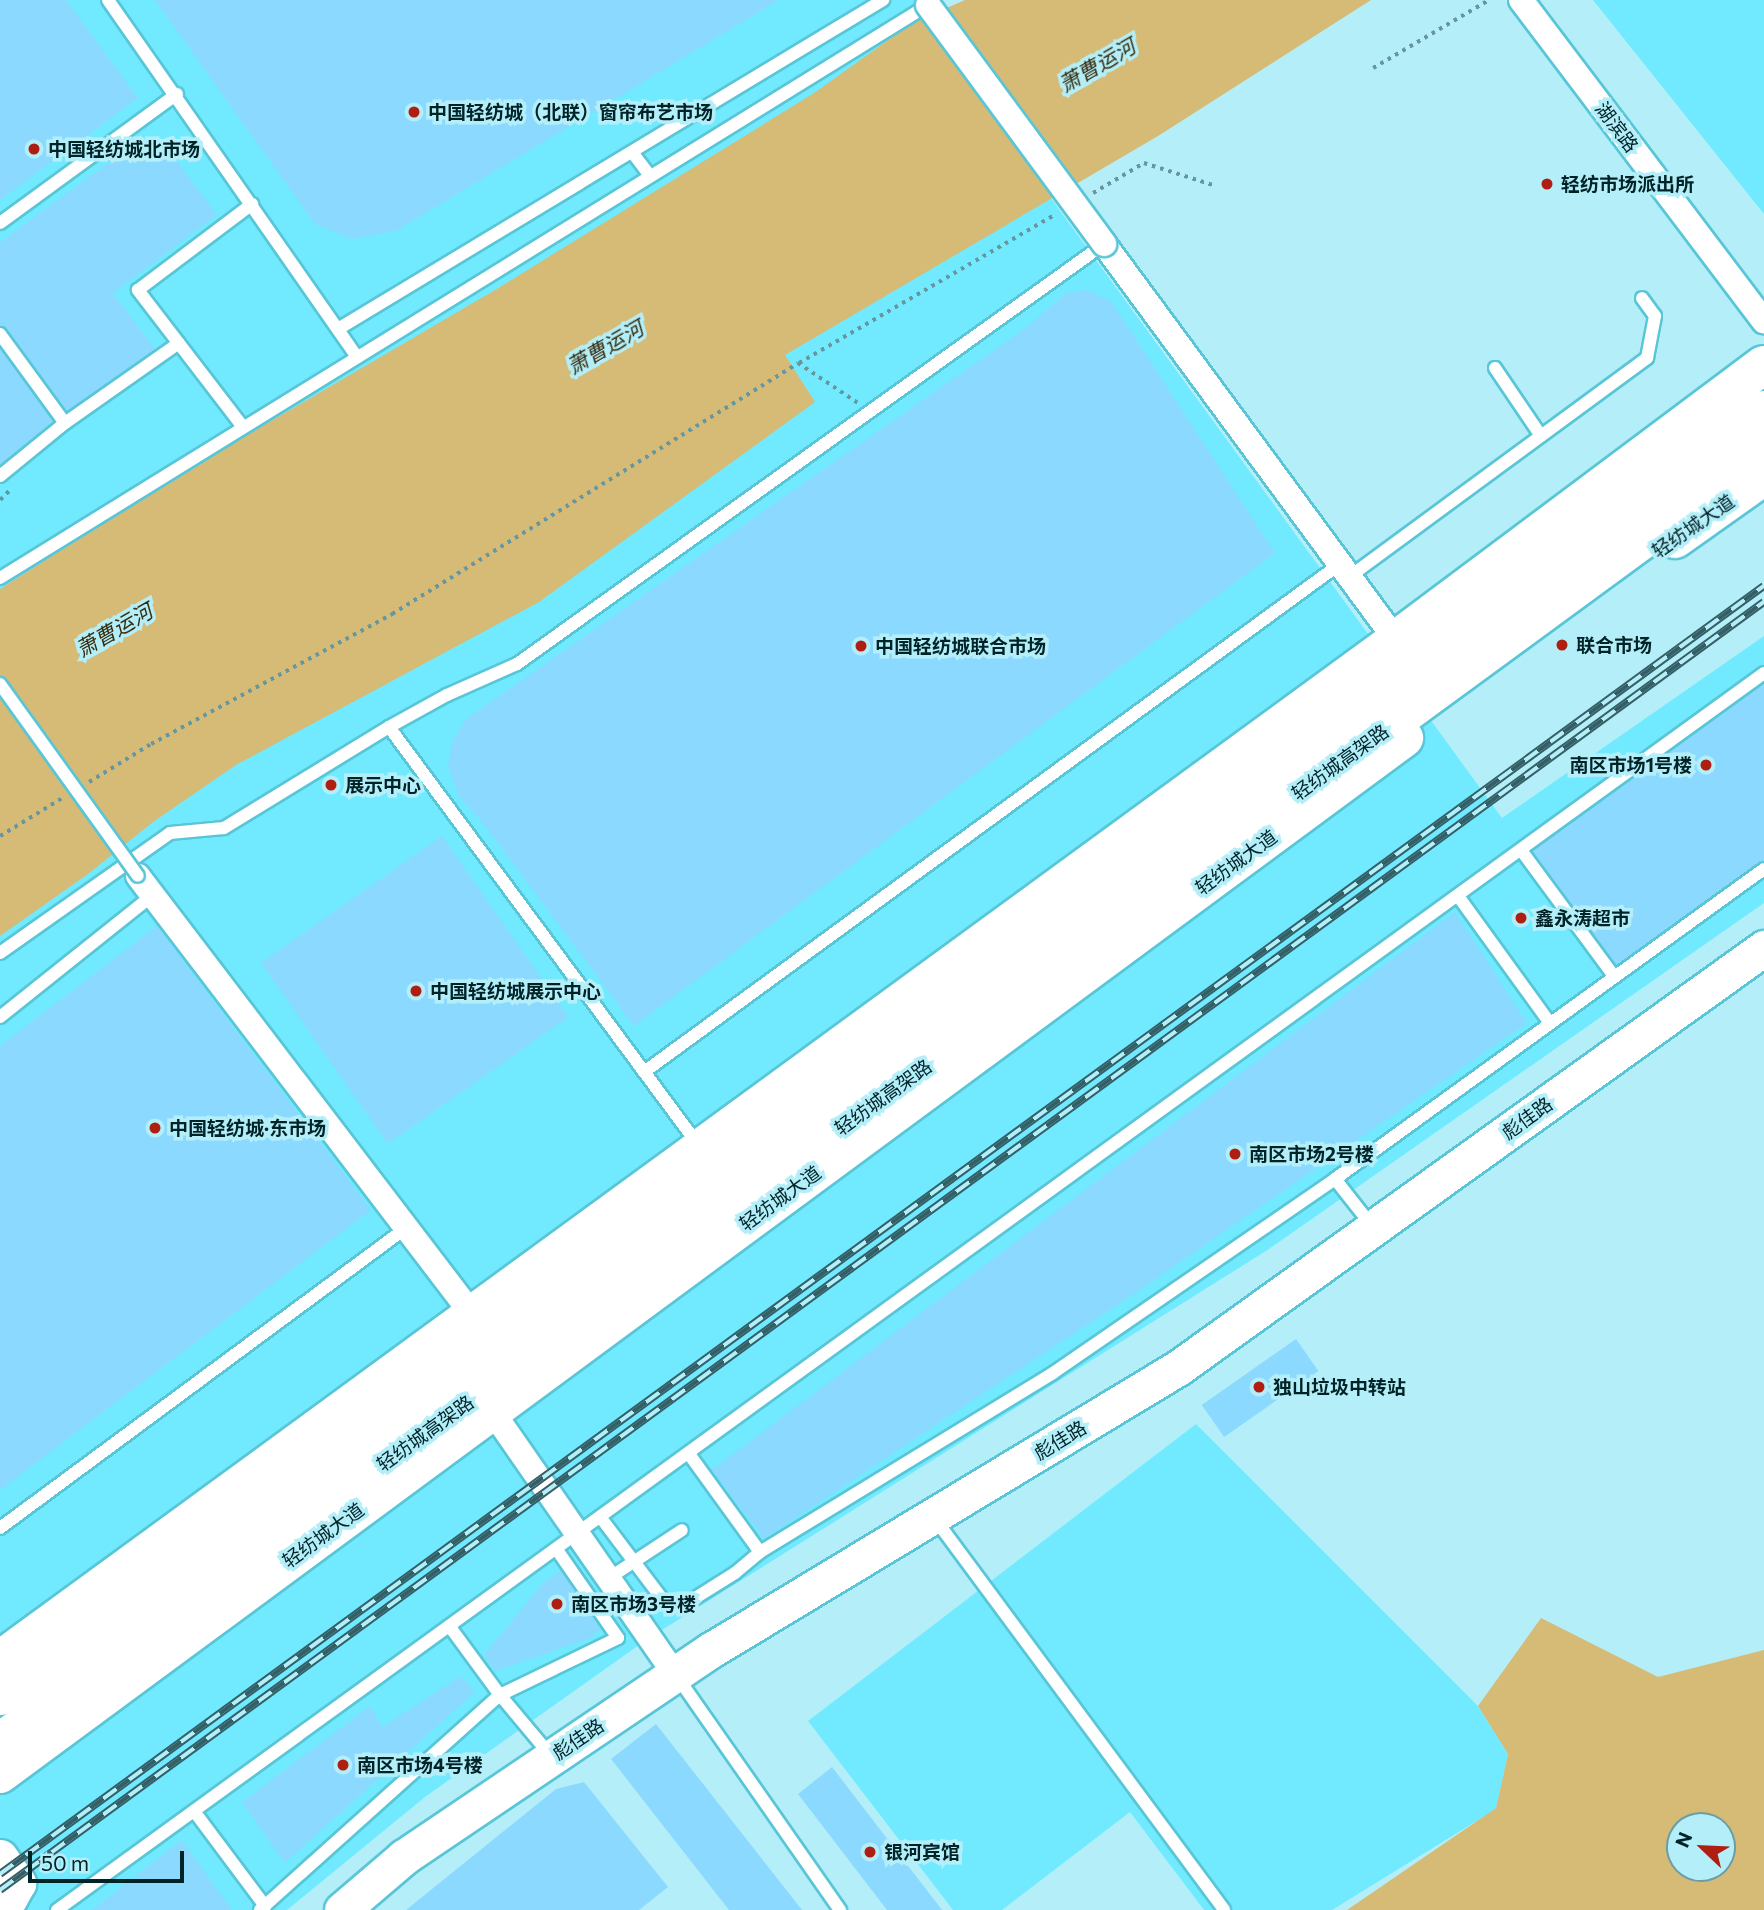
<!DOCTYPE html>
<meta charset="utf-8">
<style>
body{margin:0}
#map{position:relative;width:1764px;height:1910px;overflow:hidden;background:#b4eff9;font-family:Commissioner,"Noto Sans SC",sans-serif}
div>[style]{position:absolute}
.built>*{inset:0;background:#71eaff}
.water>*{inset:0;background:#d5bb76}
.building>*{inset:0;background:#8bd9fe;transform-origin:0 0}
.path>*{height:3.5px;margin-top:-1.75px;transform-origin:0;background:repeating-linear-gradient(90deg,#66969e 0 3.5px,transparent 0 8.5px)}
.roads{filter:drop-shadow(2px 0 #59c6d7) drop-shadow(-2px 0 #59c6d7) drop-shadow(0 2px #59c6d7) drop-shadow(0 -2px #59c6d7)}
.lane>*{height:12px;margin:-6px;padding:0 6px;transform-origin:6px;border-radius:6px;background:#fff}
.street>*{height:24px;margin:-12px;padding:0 12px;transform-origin:12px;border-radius:12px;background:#fff}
.secondary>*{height:35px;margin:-17.5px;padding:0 17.5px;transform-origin:17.5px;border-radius:17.5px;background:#fff}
.primary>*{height:38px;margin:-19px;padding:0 19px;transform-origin:19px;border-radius:19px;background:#fff}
.highway>*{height:38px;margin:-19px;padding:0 19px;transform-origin:19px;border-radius:19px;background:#fff}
.rail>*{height:8px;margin-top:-4px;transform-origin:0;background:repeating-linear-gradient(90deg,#b4eff9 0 16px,#355f66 0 32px);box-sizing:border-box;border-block:2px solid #355f66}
.bridges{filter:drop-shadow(2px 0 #59c6d7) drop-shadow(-2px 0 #59c6d7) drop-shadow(0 2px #59c6d7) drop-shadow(0 -2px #59c6d7)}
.lane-bridge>*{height:12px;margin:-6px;padding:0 6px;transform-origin:6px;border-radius:6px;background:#fff}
.street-bridge>*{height:24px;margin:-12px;padding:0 12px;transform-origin:12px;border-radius:12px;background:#fff}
.dots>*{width:19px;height:19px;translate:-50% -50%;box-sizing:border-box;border:4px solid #b4eff9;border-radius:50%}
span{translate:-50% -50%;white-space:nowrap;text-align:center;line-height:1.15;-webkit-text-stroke:7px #b4eff9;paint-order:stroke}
.poi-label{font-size:19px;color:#002328;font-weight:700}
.left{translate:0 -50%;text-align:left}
.right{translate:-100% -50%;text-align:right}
.street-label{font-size:19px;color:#002328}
.water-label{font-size:21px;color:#382d0e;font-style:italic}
.north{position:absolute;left:1666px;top:1812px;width:70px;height:70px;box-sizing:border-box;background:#b4eff9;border:2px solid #6c9da5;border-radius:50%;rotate:293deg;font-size:19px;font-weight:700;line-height:28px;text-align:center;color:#002328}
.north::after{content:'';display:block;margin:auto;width:24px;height:32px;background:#ae1f12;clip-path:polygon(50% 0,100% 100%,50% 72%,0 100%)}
.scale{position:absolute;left:28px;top:1851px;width:156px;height:32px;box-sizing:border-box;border:4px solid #002328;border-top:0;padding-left:9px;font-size:21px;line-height:24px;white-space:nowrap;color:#002328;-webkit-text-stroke:5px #b4eff9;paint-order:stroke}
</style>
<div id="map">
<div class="built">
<div style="clip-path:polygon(0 0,921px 0,911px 6px,1502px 818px,1764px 636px,1764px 903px,1269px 1249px,646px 1640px,425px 1797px,287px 1910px,0 1910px)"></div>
<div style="clip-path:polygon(1593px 0,1764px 0,1764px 214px)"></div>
<div style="clip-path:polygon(1196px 1424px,1478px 1706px,1508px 1754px,1496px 1809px,1332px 1910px,1204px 1910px,1130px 1812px,1002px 1910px,953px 1910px,808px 1721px)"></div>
</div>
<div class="water">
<div style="clip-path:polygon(965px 0,1371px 0,1158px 136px,785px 355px,815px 402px,539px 602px,236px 765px,153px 822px,88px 874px,0 936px,0 589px,189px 469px,495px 290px,814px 93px,912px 23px)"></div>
<div style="clip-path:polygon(evenodd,1541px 1618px,1658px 1677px,1764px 1650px,1764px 1910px,1347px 1910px,1496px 1808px,1508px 1754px,1478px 1706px,1541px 1618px,1722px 1826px,1722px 1868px,1680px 1868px,1680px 1826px,1722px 1826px)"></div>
</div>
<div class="building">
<div style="clip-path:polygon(0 0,66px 0,138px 98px,0 200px)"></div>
<div style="clip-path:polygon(155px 0,779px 0,396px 231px,351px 239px,315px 224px)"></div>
<div style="clip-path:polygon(136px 143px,169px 151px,217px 215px,113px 293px,155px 349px,67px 411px,7px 329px,0 325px,0 242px)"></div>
<div style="clip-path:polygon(1086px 290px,1111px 301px,1275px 553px,634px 1026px,486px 827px,459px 796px,448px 766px,452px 742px,466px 719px,1026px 328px,1066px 293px)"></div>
<div style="clip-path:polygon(0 349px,53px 421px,0 465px)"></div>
<div style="clip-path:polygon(1764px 684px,1764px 860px,1616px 965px,1533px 851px)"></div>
<div style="left:442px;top:836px;width:221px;height:221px;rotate:55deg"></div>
<div style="clip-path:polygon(1455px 912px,1527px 1023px,1147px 1285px,764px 1539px,712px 1470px)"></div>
<div style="clip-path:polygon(157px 926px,371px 1210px,0 1490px,0 1046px)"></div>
<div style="left:1296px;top:1339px;width:39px;height:115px;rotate:55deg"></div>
<div style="clip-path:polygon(561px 1571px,601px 1629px,588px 1639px,495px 1671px,484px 1655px,543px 1583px)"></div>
<div style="clip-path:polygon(461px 1676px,475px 1692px,285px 1863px,242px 1802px,370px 1706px,382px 1727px)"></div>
<div style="clip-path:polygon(656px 1724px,802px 1910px,729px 1910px,611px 1759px)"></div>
<div style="clip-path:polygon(832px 1767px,942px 1910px,887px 1910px,798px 1794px)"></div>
<div style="clip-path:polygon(584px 1782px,668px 1887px,639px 1910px,406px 1910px,556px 1789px)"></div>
<div style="clip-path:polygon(182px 1840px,232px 1910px,92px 1910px)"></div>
</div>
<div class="path">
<div style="left:1373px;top:68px;width:134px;rotate:-30.4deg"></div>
<div style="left:1093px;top:193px;width:59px;rotate:-30.5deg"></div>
<div style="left:1144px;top:163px;width:72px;rotate:17.7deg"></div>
<div style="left:799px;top:363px;width:297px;rotate:-30.1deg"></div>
<div style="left:0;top:500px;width:13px;rotate:-45deg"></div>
<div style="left:89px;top:782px;width:73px;rotate:-31.5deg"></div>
<div style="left:151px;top:744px;width:274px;rotate:-28.3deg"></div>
<div style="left:392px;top:614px;width:477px;rotate:-31.7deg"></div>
<div style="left:798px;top:363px;width:72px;rotate:33.7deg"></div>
<div style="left:0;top:836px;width:75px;rotate:-31.4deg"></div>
</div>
<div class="roads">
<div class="lane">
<div style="left:108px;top:0;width:434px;rotate:55.1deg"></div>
<div style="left:632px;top:152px;width:30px;rotate:53deg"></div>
<div style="left:0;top:223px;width:219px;rotate:-36.1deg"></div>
<div style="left:338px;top:329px;width:637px;rotate:-31.12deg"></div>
<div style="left:0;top:334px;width:110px;rotate:53.9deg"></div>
<div style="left:1495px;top:368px;width:82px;rotate:55.9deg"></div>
<div style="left:243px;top:427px;width:173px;rotate:-127.5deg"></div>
<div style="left:138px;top:290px;width:143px;rotate:-37deg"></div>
<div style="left:0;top:476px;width:84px;rotate:-39.2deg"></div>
<div style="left:65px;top:423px;width:139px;rotate:-35.1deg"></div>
<div style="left:1349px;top:577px;width:370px;rotate:-36.3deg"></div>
<div style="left:1647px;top:358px;width:43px;rotate:-79.2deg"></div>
<div style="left:1655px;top:316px;width:22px;rotate:-126deg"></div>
<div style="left:0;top:578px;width:1091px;rotate:-31.69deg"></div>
<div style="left:389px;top:727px;width:521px;rotate:53.5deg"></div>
<div style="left:1521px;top:850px;width:155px;rotate:53.6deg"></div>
<div style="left:1458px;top:896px;width:157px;rotate:54.1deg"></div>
<div style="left:0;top:953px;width:208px;rotate:-35.2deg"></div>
<div style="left:170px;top:833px;width:54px;rotate:-5.3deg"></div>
<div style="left:224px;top:828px;width:193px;rotate:-31.5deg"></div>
<div style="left:389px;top:727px;width:66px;rotate:-28.9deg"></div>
<div style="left:447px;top:695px;width:77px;rotate:-23.9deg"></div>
<div style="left:517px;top:664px;width:722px;rotate:-35.58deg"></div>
<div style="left:0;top:1017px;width:196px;rotate:-38.6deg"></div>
<div style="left:644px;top:1072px;width:862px;rotate:-36.13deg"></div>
<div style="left:1335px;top:1179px;width:60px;rotate:51.8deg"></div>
<div style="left:689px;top:1454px;width:121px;rotate:54.1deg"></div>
<div style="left:601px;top:1518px;width:103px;rotate:52.9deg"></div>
<div style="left:663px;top:1600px;width:22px;rotate:13deg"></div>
<div style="left:684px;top:1605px;width:60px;rotate:-32.1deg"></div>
<div style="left:735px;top:1573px;width:33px;rotate:-40deg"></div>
<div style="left:760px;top:1552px;width:343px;rotate:-31.4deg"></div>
<div style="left:1053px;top:1373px;width:342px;rotate:-34.5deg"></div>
<div style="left:1335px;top:1179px;width:529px;rotate:-35.85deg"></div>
<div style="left:935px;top:1519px;width:486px;rotate:53.5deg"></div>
<div style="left:0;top:1528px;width:505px;rotate:-36.46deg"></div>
<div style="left:609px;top:1578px;width:87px;rotate:-33.3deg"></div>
<div style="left:450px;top:1627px;width:84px;rotate:53.7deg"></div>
<div style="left:500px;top:1695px;width:80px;rotate:50.1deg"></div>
<div style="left:676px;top:1675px;width:287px;rotate:55.1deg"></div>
<div style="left:194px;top:1811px;width:119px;rotate:53.2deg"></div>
<div style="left:57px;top:1910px;width:2108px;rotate:-35.93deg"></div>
<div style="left:260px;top:1910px;width:322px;rotate:-41.9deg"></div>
<div style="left:500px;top:1695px;width:131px;rotate:-25.8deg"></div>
<div style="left:618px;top:1638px;width:107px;rotate:-124.7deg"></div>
</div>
<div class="street">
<div style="left:1521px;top:0;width:403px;rotate:52.9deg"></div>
<div style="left:1104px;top:244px;width:492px;rotate:53.6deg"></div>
<div style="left:138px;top:876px;width:551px;rotate:52.67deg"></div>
<div style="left:492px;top:1411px;width:320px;rotate:55.2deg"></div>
</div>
<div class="secondary">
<div style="left:0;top:1857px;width:32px;rotate:55deg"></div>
<div style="left:18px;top:1883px;width:18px;rotate:119deg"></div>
<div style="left:9px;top:1899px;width:11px;rotate:146deg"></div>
<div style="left:342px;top:1910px;width:82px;rotate:-40.5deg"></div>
<div style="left:404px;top:1857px;width:370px;rotate:-34deg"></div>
<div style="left:711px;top:1650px;width:546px;rotate:-31.13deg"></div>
<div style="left:1178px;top:1368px;width:721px;rotate:-35.63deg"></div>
</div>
<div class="primary">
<div style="left:1675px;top:539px;width:109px;rotate:-35.3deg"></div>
<div style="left:0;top:1660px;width:1729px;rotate:-36.15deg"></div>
<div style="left:1396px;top:640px;width:459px;rotate:-36.8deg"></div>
<div style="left:0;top:1774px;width:1745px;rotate:-36.42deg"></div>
</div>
<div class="highway">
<div style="left:0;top:1696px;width:2183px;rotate:-36.09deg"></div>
<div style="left:0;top:1742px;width:2186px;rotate:-36.2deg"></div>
</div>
</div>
<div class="rail">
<div style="left:0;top:1874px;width:2184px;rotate:-36.14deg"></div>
<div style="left:0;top:1890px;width:2184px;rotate:-36.14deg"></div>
</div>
<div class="bridges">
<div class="lane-bridge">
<div style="left:0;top:684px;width:236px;rotate:54.3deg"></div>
</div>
<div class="street-bridge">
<div style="left:928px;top:5px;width:297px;rotate:53.6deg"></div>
</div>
</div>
<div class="dots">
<div style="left:414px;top:112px;background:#ae1f12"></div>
<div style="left:34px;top:149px;background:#ae1f12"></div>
<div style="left:1547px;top:184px;background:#ae1f12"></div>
<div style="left:1562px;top:645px;background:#ae1f12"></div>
<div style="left:861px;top:646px;background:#ae1f12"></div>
<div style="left:1706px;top:765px;background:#ae1f12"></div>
<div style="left:331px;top:785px;background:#ae1f12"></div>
<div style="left:1521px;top:918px;background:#ae1f12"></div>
<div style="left:416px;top:991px;background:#ae1f12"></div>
<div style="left:155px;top:1128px;background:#ae1f12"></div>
<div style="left:1235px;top:1154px;background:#ae1f12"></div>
<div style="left:1259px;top:1387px;background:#ae1f12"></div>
<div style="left:557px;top:1604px;background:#ae1f12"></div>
<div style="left:343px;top:1765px;background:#ae1f12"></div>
<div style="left:870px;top:1852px;background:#ae1f12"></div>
</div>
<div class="poi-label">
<span class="left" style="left:428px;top:112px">中国轻纺城（北联）窗帘布艺市场</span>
<span class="left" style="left:48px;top:149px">中国轻纺城北市场</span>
<span class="left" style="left:1561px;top:184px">轻纺市场派出所</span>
<span class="left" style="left:1576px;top:645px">联合市场</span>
<span class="left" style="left:875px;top:646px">中国轻纺城联合市场</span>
<span class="right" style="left:1692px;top:765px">南区市场1号楼</span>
<span class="left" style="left:345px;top:785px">展示中心</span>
<span class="left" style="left:1535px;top:918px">鑫永涛超市</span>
<span class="left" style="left:430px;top:991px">中国轻纺城展示中心</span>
<span class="left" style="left:169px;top:1128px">中国轻纺城·东市场</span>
<span class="left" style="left:1249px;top:1154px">南区市场2号楼</span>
<span class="left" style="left:1273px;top:1387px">独山垃圾中转站</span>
<span class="left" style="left:571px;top:1604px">南区市场3号楼</span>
<span class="left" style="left:357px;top:1765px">南区市场4号楼</span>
<span class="left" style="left:884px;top:1852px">银河宾馆</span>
</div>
<div class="street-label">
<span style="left:1617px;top:127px;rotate:53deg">湖滨路</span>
<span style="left:1693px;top:526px;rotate:-35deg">轻纺城大道</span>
<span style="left:1340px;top:762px;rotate:-36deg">轻纺城高架路</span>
<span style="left:1236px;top:862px;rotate:-36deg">轻纺城大道</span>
<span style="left:883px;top:1097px;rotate:-36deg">轻纺城高架路</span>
<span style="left:1527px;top:1118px;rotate:-36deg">彪佳路</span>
<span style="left:780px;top:1198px;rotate:-36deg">轻纺城大道</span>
<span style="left:425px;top:1433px;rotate:-36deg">轻纺城高架路</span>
<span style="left:1060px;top:1440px;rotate:-31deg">彪佳路</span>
<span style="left:323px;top:1535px;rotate:-36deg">轻纺城大道</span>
<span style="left:578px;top:1739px;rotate:-34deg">彪佳路</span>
</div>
<div class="water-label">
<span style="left:1097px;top:65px;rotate:-30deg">萧曹运河</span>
<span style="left:605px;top:347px;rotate:-30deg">萧曹运河</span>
<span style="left:114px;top:630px;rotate:-30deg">萧曹运河</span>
</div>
<div class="north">N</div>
<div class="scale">50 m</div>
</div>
